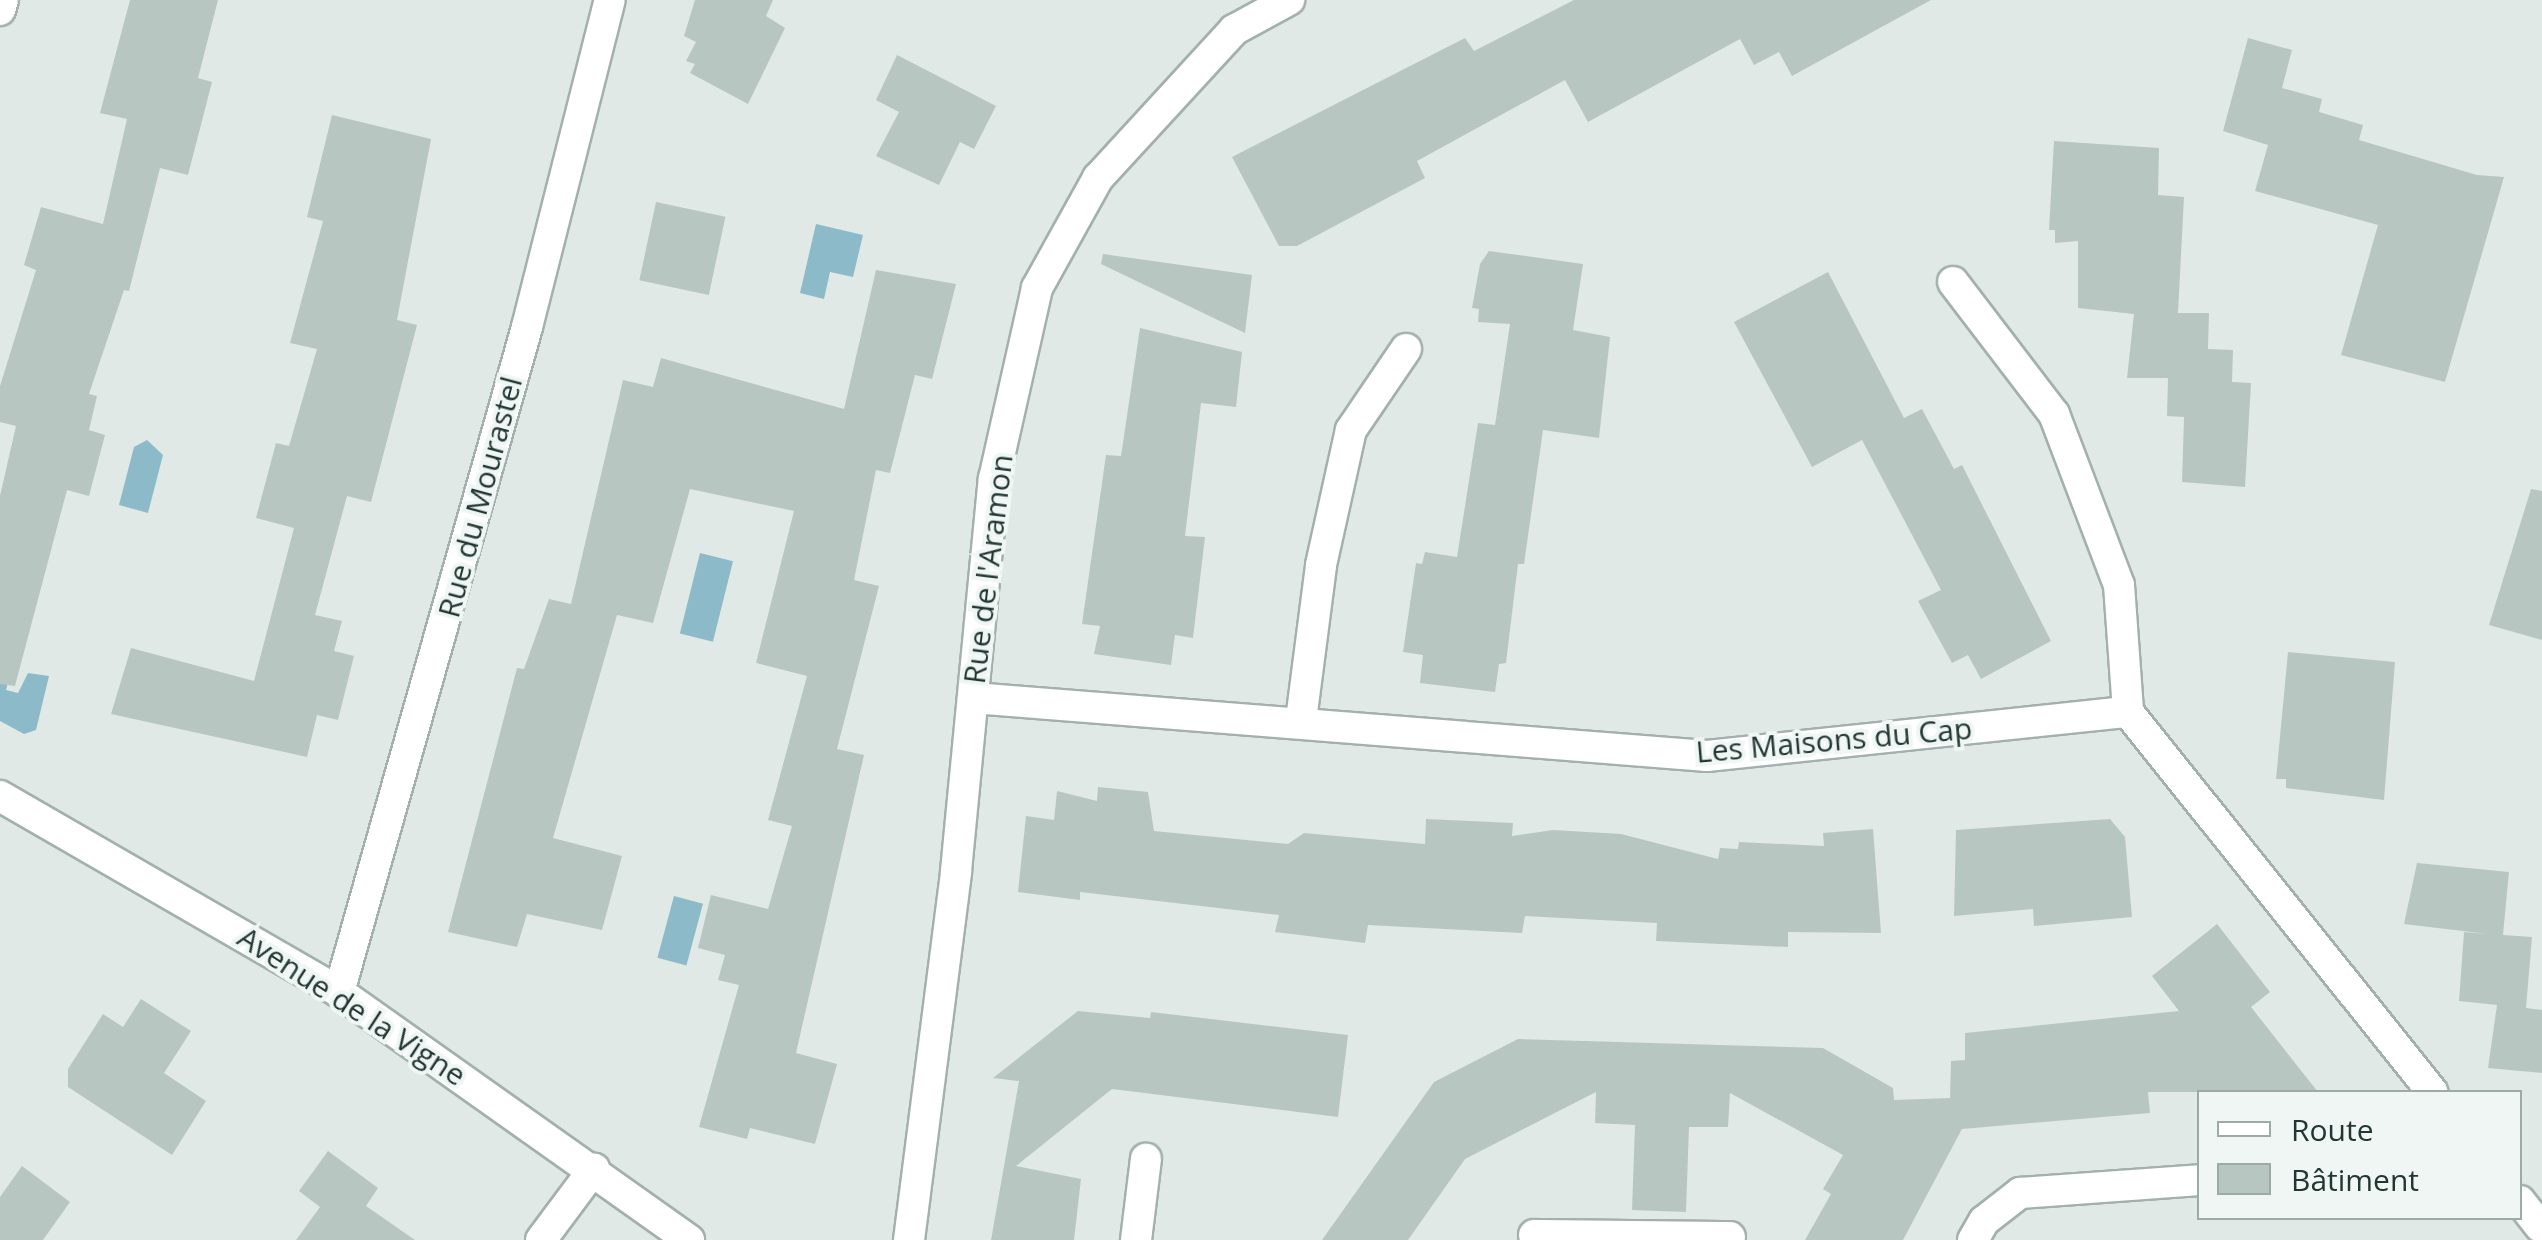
<!DOCTYPE html>
<meta charset="utf-8">
<style>
body{margin:0}
#map{position:relative;width:2542px;height:1240px;overflow:hidden;background:#e0e9e6;font-family:"Open Sans",sans-serif}
div>[style]{position:absolute}
.water>*{inset:0;background:#8dbac9;transform-origin:0 0}
.building>*{inset:0;background:#b8c6c2;transform-origin:0 0}
.roads{filter:drop-shadow(2px 0 #a3b0ad) drop-shadow(-2px 0 #a3b0ad) drop-shadow(0 2px #a3b0ad) drop-shadow(0 -2px #a3b0ad)}
.lane>*{height:30px;margin:-15px;padding:0 15px;transform-origin:15px;border-radius:15px;background:#fff}
.street>*{height:30px;margin:-15px;padding:0 15px;transform-origin:15px;border-radius:15px;background:#fff}
span{translate:-50% -50%;white-space:nowrap;text-align:center;line-height:1.15;-webkit-text-stroke:8px #f0f6f3;paint-order:stroke}
.street-label{font-size:30px;color:#223734}
.legend{position:absolute;left:2197px;top:1090px;width:325px;height:130px;box-sizing:border-box;background:#f0f6f3;border:2px solid #9eaaa7;margin:0;padding:12px 18px;list-style:none;font-size:30px;color:#223734}
.legend li{display:flex;align-items:center;gap:20px;height:50px}
.legend b{width:50px;border:2px solid #9eaaa7}
</style>
<div id="map">
<div class="water">
<div style="clip-path:polygon(816px 224px,863px 235px,853px 277px,830px 272px,824px 299px,800px 293px)"></div>
<div style="clip-path:polygon(147px 440px,163px 455px,148px 513px,119px 505px,134px 447px)"></div>
<div style="left:700px;top:553px;width:34px;height:83px;rotate:14deg"></div>
<div style="clip-path:polygon(28px 673px,49px 676px,36px 730px,24px 734px,0 721px,0 674px,10px 675px,6px 690px,18px 693px)"></div>
<div style="left:674px;top:896px;width:30px;height:64px;rotate:15deg"></div>
</div>
<div class="building">
<div style="clip-path:polygon(130px 0,218px 0,198px 78px,212px 82px,188px 175px,160px 168px,129px 291px,124px 290px,89px 394px,97px 396px,89px 430px,105px 435px,89px 496px,67px 490px,15px 686px,0 684px,0 496px,16px 426px,0 422px,0 386px,36px 270px,24px 265px,41px 207px,103px 224px,127px 119px,100px 113px)"></div>
<div style="clip-path:polygon(695px 0,773px 0,766px 16px,785px 28px,748px 104px,690px 73px,695px 64px,686px 61px,696px 42px,684px 36px)"></div>
<div style="clip-path:polygon(1574px 0,1931px 0,1792px 76px,1779px 52px,1754px 65px,1740px 39px,1588px 122px,1565px 80px,1417px 161px,1425px 178px,1297px 246px,1279px 246px,1232px 157px,1465px 38px,1474px 51px)"></div>
<div style="clip-path:polygon(2248px 38px,2292px 50px,2282px 88px,2322px 99px,2319px 112px,2363px 125px,2359px 140px,2477px 175px,2504px 177px,2445px 382px,2341px 355px,2378px 225px,2255px 191px,2268px 145px,2223px 131px)"></div>
<div style="clip-path:polygon(897px 55px,996px 106px,974px 149px,960px 142px,939px 185px,876px 156px,899px 112px,876px 100px)"></div>
<div style="clip-path:polygon(332px 115px,431px 139px,397px 320px,417px 325px,371px 502px,347px 496px,315px 615px,342px 621px,334px 651px,354px 656px,338px 720px,317px 715px,307px 757px,111px 714px,131px 648px,254px 681px,294px 528px,256px 518px,276px 443px,289px 446px,317px 349px,290px 343px,323px 221px,307px 217px)"></div>
<div style="clip-path:polygon(2054px 141px,2159px 148px,2158px 195px,2184px 197px,2178px 313px,2209px 313px,2208px 349px,2233px 350px,2232px 382px,2251px 383px,2245px 487px,2182px 482px,2184px 417px,2167px 416px,2168px 378px,2127px 378px,2134px 314px,2078px 308px,2078px 241px,2055px 243px,2055px 230px,2049px 230px)"></div>
<div style="left:656px;top:202px;width:71px;height:80px;rotate:12deg"></div>
<div style="clip-path:polygon(1489px 251px,1583px 264px,1573px 330px,1610px 337px,1599px 438px,1543px 430px,1524px 564px,1518px 564px,1506px 663px,1499px 664px,1495px 692px,1420px 683px,1423px 655px,1403px 652px,1416px 563px,1422px 564px,1425px 552px,1457px 557px,1478px 423px,1495px 425px,1510px 324px,1478px 322px,1479px 309px,1472px 308px,1480px 264px)"></div>
<div style="clip-path:polygon(1103px 254px,1252px 275px,1245px 333px,1101px 264px)"></div>
<div style="clip-path:polygon(876px 270px,956px 284px,932px 379px,915px 375px,890px 473px,876px 470px,854px 580px,879px 586px,837px 749px,864px 755px,796px 1053px,837px 1064px,815px 1144px,750px 1128px,747px 1139px,699px 1127px,739px 985px,718px 980px,725px 955px,698px 948px,711px 895px,768px 909px,792px 826px,768px 820px,807px 676px,756px 663px,794px 511px,690px 489px,653px 623px,617px 615px,553px 838px,622px 856px,602px 930px,527px 914px,517px 947px,448px 932px,517px 668px,524px 669px,549px 599px,571px 604px,623px 380px,653px 387px,661px 358px,844px 409px)"></div>
<div style="clip-path:polygon(1828px 272px,1904px 418px,1922px 409px,1954px 469px,1962px 465px,2051px 641px,1981px 679px,1968px 655px,1952px 663px,1918px 601px,1941px 590px,1862px 440px,1812px 467px,1734px 322px)"></div>
<div style="clip-path:polygon(1140px 328px,1242px 352px,1236px 407px,1201px 403px,1185px 536px,1205px 537px,1193px 638px,1175px 635px,1171px 665px,1094px 654px,1100px 626px,1082px 624px,1106px 455px,1121px 456px)"></div>
<div style="clip-path:polygon(2531px 489px,2542px 491px,2542px 640px,2489px 625px)"></div>
<div style="clip-path:polygon(2288px 652px,2395px 662px,2384px 800px,2286px 788px,2286px 779px,2276px 779px)"></div>
<div style="clip-path:polygon(1098px 787px,1148px 792px,1154px 831px,1288px 844px,1304px 833px,1425px 844px,1426px 819px,1513px 823px,1512px 836px,1553px 830px,1621px 834px,1718px 859px,1720px 848px,1738px 849px,1739px 842px,1824px 846px,1823px 833px,1873px 829px,1881px 933px,1788px 932px,1788px 947px,1656px 941px,1657px 923px,1525px 916px,1522px 933px,1368px 925px,1365px 943px,1275px 932px,1279px 915px,1080px 892px,1080px 900px,1018px 892px,1026px 816px,1054px 820px,1057px 791px,1097px 801px)"></div>
<div style="clip-path:polygon(2110px 819px,2125px 837px,2132px 917px,2034px 926px,2033px 909px,1954px 916px,1956px 830px)"></div>
<div style="clip-path:polygon(2417px 863px,2509px 872px,2503px 935px,2532px 937px,2526px 1008px,2542px 1010px,2542px 1073px,2488px 1068px,2497px 1005px,2459px 1001px,2464px 932px,2488px 934px,2404px 924px)"></div>
<div style="clip-path:polygon(2217px 924px,2270px 992px,2251px 1007px,2318px 1092px,2148px 1092px,2150px 1113px,1962px 1129px,1903px 1240px,1805px 1240px,1831px 1194px,1823px 1189px,1843px 1155px,1730px 1093px,1728px 1127px,1689px 1127px,1686px 1212px,1632px 1210px,1635px 1125px,1595px 1123px,1596px 1092px,1465px 1159px,1408px 1240px,1322px 1240px,1434px 1082px,1518px 1039px,1823px 1048px,1893px 1088px,1894px 1100px,1950px 1098px,1951px 1061px,1965px 1060px,1965px 1033px,2179px 1011px,2152px 976px)"></div>
<div style="clip-path:polygon(141px 999px,191px 1031px,164px 1073px,206px 1101px,172px 1155px,68px 1087px,68px 1069px,103px 1014px,123px 1027px)"></div>
<div style="clip-path:polygon(1078px 1011px,1150px 1018px,1151px 1012px,1348px 1035px,1338px 1117px,1112px 1089px,1016px 1166px,1081px 1179px,1074px 1240px,991px 1240px,1019px 1081px,993px 1078px)"></div>
<div style="clip-path:polygon(328px 1151px,378px 1188px,366px 1206px,415px 1240px,296px 1240px,320px 1207px,299px 1191px)"></div>
<div style="clip-path:polygon(22px 1166px,70px 1202px,43px 1240px,0 1240px,0 1197px)"></div>
</div>
<div class="roads">
<div class="lane">
<div style="left:1534px;top:1235px;width:196px;rotate:0.6deg"></div>
<div style="left:1136px;top:1240px;width:82px;rotate:-83deg"></div>
<div style="left:1973px;top:1240px;width:22px;rotate:-60deg"></div>
<div style="left:1984px;top:1221px;width:46px;rotate:-37.9deg"></div>
<div style="left:2020px;top:1193px;width:180px;rotate:-4.1deg"></div>
</div>
<div class="street">
<div style="left:0;top:10px;width:10px;rotate:-73deg"></div>
<div style="left:1953px;top:282px;width:166px;rotate:52.6deg"></div>
<div style="left:2054px;top:414px;width:183px;rotate:69.2deg"></div>
<div style="left:2119px;top:585px;width:127px;rotate:85.9deg"></div>
<div style="left:973px;top:698px;width:736px;rotate:4.52deg"></div>
<div style="left:1707px;top:756px;width:423px;rotate:-6deg"></div>
<div style="left:2128px;top:712px;width:487px;rotate:51.3deg"></div>
<div style="left:1301px;top:720px;width:156px;rotate:-82.6deg"></div>
<div style="left:1321px;top:565px;width:138px;rotate:-77.5deg"></div>
<div style="left:1351px;top:430px;width:98px;rotate:-55.8deg"></div>
<div style="left:0;top:796px;width:392px;rotate:30deg"></div>
<div style="left:339px;top:992px;width:429px;rotate:35.3deg"></div>
<div style="left:339px;top:992px;width:691px;rotate:-74.21deg"></div>
<div style="left:527px;top:327px;width:337px;rotate:-75.8deg"></div>
<div style="left:2520px;top:1201px;width:33px;rotate:52deg"></div>
<div style="left:541px;top:1240px;width:89px;rotate:-53.3deg"></div>
<div style="left:909px;top:1240px;width:372px;rotate:-82.7deg"></div>
<div style="left:956px;top:871px;width:394px;rotate:-84.5deg"></div>
<div style="left:994px;top:479px;width:196px;rotate:-77.3deg"></div>
<div style="left:1037px;top:288px;width:126px;rotate:-61deg"></div>
<div style="left:1098px;top:178px;width:201px;rotate:-47.4deg"></div>
<div style="left:1234px;top:30px;width:63px;rotate:-28.6deg"></div>
</div>
</div>
<div class="street-label">
<span style="left:480px;top:497px;rotate:-75deg">Rue du Mourastel</span>
<span style="left:988px;top:569px;rotate:-83deg">Rue de l'Aramon</span>
<span style="left:1834px;top:740px;rotate:-5deg">Les Maisons du Cap</span>
<span style="left:352px;top:1006px;rotate:33deg">Avenue de la Vigne</span>
</div>
<ul class="legend">
<li><b style="height:12px;background:#fff"></b>Route</li>
<li><b style="height:28px;background:#b8c6c2"></b>Bâtiment</li>
</ul>
</div>
